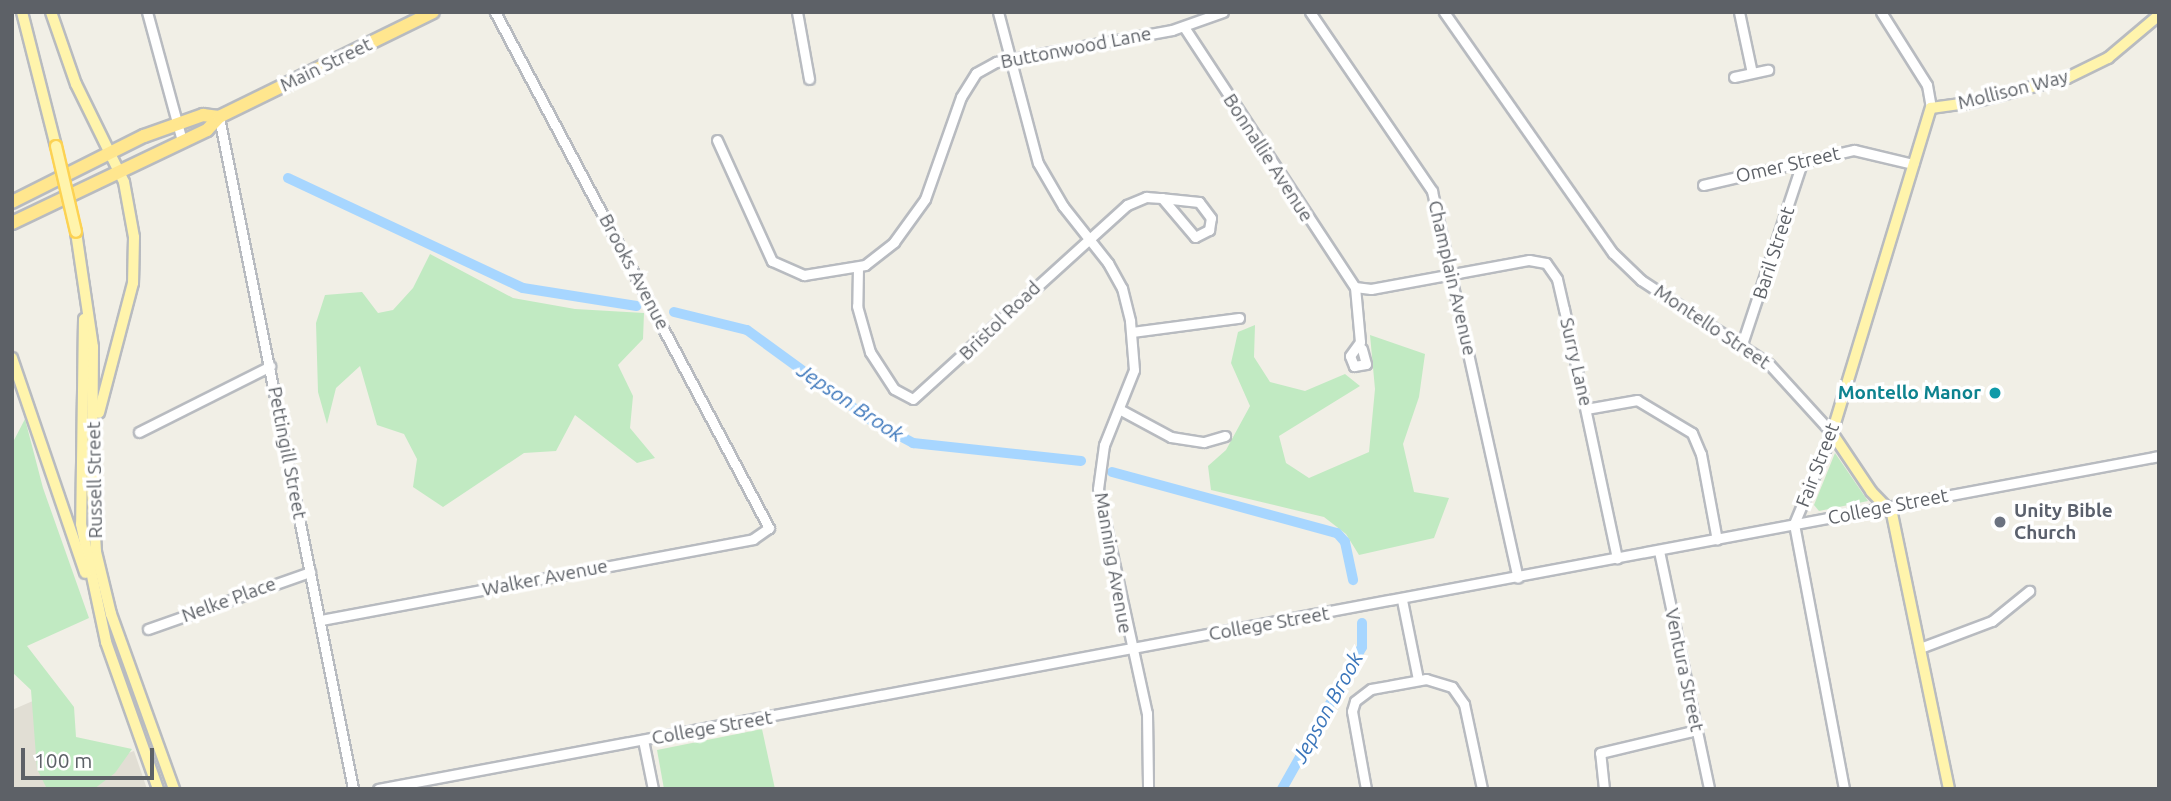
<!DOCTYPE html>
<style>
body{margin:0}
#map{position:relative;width:2171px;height:801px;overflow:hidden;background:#f1efe6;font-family:Ubuntu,sans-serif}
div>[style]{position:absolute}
.education>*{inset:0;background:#e1ded4}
.green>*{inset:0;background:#c1eac2}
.canal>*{height:10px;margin:-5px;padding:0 5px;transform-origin:5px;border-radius:5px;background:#a7d6ff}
.roads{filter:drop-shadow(2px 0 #b8bbc0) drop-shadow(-2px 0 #b8bbc0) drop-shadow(0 2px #b8bbc0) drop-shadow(0 -2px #b8bbc0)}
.minor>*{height:9px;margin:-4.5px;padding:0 4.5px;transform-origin:4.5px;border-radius:4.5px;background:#fff}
.major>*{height:10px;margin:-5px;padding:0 5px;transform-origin:5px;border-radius:5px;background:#fff4ac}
.highway>*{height:12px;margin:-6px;padding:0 6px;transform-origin:6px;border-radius:6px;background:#ffe68e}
.bridges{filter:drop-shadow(2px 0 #fcd253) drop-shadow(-2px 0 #fcd253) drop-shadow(0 2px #fcd253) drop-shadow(0 -2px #fcd253)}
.major-bridge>*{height:10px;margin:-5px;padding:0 5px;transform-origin:5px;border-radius:5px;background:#fff4ac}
.dots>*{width:19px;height:19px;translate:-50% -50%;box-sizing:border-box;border:4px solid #fff;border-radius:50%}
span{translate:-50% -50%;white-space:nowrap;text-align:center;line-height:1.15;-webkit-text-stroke:7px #fff;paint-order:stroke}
.street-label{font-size:19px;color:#5d6167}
.culture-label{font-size:19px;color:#0d838f;font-weight:700}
.right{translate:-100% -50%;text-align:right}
.worship-label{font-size:19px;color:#5b616d;font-weight:700}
.left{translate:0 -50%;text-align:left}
.water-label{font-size:21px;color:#3a75ba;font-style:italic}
.frame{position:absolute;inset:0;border:14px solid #5d6167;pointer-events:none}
.scale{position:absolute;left:21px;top:748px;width:133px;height:32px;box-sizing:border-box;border:4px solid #5d6167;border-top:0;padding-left:9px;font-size:21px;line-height:24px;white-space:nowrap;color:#5d6167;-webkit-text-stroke:5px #fff;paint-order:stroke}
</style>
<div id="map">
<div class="education">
<div style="clip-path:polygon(35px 700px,64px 776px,134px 751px,147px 789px,12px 789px,12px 710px)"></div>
</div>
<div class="green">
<div style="clip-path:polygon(430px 254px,513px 298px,575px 309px,644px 313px,643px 339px,618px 365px,633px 396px,630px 428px,655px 458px,637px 463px,575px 415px,556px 451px,524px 453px,443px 507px,413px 487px,417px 459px,404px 434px,377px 425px,360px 366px,336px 388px,327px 424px,318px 392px,316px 323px,325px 295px,362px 292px,378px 313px,393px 310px,413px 288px)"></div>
<div style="clip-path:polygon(1255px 325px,1254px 357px,1270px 382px,1305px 391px,1345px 374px,1360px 386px,1279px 436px,1286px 463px,1309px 478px,1369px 452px,1375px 389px,1370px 335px,1425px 354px,1419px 397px,1403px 444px,1414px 492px,1449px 498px,1434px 538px,1359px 555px,1346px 534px,1324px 517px,1211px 490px,1208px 466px,1226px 450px,1250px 406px,1231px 363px,1238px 332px)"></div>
<div style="clip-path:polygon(25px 419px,43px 488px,89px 618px,27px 646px,74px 707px,76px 737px,132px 749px,115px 773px,94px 789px,47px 789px,37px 769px,31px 690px,12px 672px,12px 444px)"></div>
<div style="clip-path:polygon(1835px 453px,1868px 501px,1819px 511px,1814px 505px)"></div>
<div style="clip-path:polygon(762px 729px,775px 789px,664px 789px,657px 750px)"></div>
</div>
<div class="canal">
<div style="left:288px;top:178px;width:259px;rotate:25.1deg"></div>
<div style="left:523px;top:288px;width:115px;rotate:9deg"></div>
<div style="left:674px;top:312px;width:75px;rotate:13.9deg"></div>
<div style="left:747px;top:330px;width:155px;rotate:36.1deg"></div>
<div style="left:872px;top:421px;width:47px;rotate:28.2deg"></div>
<div style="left:913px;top:443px;width:169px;rotate:6.1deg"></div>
<div style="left:1112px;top:472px;width:233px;rotate:15.2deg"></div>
<div style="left:1337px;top:533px;width:12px;rotate:48deg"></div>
<div style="left:1345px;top:542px;width:39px;rotate:78deg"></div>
<div style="left:1282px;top:789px;width:163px;rotate:-60.6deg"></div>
<div style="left:1362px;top:647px;width:24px;rotate:-90deg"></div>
</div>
<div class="roads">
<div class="minor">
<div style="left:147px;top:12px;width:134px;rotate:74.8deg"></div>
<div style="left:797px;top:12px;width:68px;rotate:79.8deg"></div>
<div style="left:998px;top:12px;width:156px;rotate:75.2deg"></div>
<div style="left:1038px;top:163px;width:50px;rotate:59.8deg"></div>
<div style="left:1063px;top:206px;width:73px;rotate:51.7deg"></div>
<div style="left:1108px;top:263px;width:29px;rotate:61deg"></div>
<div style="left:1122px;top:288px;width:34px;rotate:76deg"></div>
<div style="left:1130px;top:321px;width:49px;rotate:85.3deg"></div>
<div style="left:1134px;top:370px;width:81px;rotate:111.8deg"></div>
<div style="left:1104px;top:445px;width:44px;rotate:97.8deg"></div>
<div style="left:1098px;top:489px;width:229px;rotate:77.7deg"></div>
<div style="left:1147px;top:713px;width:76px;rotate:89.2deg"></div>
<div style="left:1310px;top:12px;width:217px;rotate:55.7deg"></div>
<div style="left:1432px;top:191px;width:396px;rotate:77.5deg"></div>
<div style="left:1444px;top:12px;width:294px;rotate:55deg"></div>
<div style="left:1613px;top:253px;width:39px;rotate:44deg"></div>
<div style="left:1641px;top:280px;width:153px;rotate:33.3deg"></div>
<div style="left:1769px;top:364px;width:93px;rotate:47.6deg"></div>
<div style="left:1832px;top:433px;width:99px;rotate:112.7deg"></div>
<div style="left:1794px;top:524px;width:270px;rotate:79.3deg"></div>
<div style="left:1739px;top:12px;width:62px;rotate:78deg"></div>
<div style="left:1881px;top:12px;width:86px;rotate:57.8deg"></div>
<div style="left:1927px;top:85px;width:23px;rotate:80deg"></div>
<div style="left:1184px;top:27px;width:311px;rotate:56.7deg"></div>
<div style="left:1734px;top:77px;width:35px;rotate:-12deg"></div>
<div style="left:219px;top:117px;width:685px;rotate:78.72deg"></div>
<div style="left:717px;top:140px;width:133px;rotate:65.6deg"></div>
<div style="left:772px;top:261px;width:35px;rotate:24deg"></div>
<div style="left:804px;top:275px;width:62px;rotate:-9.3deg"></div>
<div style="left:865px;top:265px;width:37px;rotate:-38deg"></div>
<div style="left:894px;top:242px;width:53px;rotate:-54.2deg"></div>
<div style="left:925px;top:199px;width:108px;rotate:-70.6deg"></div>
<div style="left:961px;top:97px;width:28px;rotate:-58deg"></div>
<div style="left:976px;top:73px;width:23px;rotate:-29deg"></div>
<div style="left:996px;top:62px;width:179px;rotate:-10.3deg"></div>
<div style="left:1172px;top:30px;width:54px;rotate:-19.4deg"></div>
<div style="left:1703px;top:185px;width:155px;rotate:-13.1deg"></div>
<div style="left:1854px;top:150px;width:61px;rotate:13.3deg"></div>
<div style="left:858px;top:267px;width:39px;rotate:91deg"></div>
<div style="left:857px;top:306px;width:48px;rotate:74.2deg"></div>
<div style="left:870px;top:352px;width:44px;rotate:57deg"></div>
<div style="left:894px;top:389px;width:21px;rotate:28deg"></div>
<div style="left:913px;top:399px;width:289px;rotate:-42.2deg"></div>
<div style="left:1127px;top:205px;width:21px;rotate:-23deg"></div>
<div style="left:1146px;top:197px;width:16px;rotate:4deg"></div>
<div style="left:1162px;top:198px;width:51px;rotate:49.8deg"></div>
<div style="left:1195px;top:237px;width:16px;rotate:-27deg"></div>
<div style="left:1209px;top:230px;width:12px;rotate:-81deg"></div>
<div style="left:1211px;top:218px;width:20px;rotate:-127deg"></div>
<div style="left:1199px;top:202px;width:37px;rotate:-174deg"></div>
<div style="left:1355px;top:287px;width:16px;rotate:7deg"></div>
<div style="left:1371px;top:289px;width:161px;rotate:-10.4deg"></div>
<div style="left:1529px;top:260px;width:17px;rotate:10deg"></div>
<div style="left:1546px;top:263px;width:19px;rotate:55deg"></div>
<div style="left:1557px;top:279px;width:31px;rotate:77deg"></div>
<div style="left:1564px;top:309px;width:255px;rotate:78deg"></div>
<div style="left:1355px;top:287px;width:55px;rotate:84.8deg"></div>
<div style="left:1360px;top:342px;width:17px;rotate:126deg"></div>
<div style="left:1350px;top:356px;width:11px;rotate:68deg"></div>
<div style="left:1354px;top:366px;width:12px;rotate:-9deg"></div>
<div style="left:1366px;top:364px;width:16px;rotate:-105deg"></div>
<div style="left:1132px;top:332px;width:108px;rotate:-7.5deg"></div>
<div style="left:1742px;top:344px;width:194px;rotate:-71.7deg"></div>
<div style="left:1119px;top:409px;width:59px;rotate:28.3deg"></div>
<div style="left:1171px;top:437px;width:33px;rotate:9deg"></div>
<div style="left:1204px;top:442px;width:22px;rotate:-16deg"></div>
<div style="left:1586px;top:409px;width:52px;rotate:-10deg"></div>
<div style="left:1637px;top:400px;width:64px;rotate:31deg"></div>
<div style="left:1692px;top:433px;width:23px;rotate:67deg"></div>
<div style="left:1701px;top:454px;width:87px;rotate:79.5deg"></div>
<div style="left:139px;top:432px;width:147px;rotate:-26.7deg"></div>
<div style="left:1659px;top:551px;width:243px;rotate:78.1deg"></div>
<div style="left:1402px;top:600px;width:81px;rotate:78.6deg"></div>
<div style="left:321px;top:620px;width:440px;rotate:-10.6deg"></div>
<div style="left:753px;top:539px;width:19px;rotate:-35deg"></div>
<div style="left:769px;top:528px;width:584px;rotate:-117.97deg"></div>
<div style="left:148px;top:629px;width:172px;rotate:-19.4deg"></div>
<div style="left:1920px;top:648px;width:77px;rotate:-20.6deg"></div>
<div style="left:1992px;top:621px;width:48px;rotate:-39deg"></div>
<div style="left:643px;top:740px;width:50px;rotate:78.5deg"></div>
<div style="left:378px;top:789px;width:1812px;rotate:-10.59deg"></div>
<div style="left:1366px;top:789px;width:79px;rotate:-100.2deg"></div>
<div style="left:1352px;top:711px;width:10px;rotate:-73deg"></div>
<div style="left:1355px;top:701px;width:20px;rotate:-37deg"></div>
<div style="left:1371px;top:689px;width:56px;rotate:-10.3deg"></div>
<div style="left:1426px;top:679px;width:27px;rotate:17deg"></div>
<div style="left:1452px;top:687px;width:21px;rotate:55deg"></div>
<div style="left:1464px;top:704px;width:87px;rotate:78deg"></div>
<div style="left:1604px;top:789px;width:36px;rotate:-96deg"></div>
<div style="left:1600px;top:753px;width:100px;rotate:-13.3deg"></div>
</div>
<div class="major">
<div style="left:22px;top:12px;width:138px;rotate:75.8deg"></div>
<div style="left:51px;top:12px;width:76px;rotate:70.9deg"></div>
<div style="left:76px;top:84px;width:109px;rotate:63.9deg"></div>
<div style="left:124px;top:182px;width:56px;rotate:79.7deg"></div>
<div style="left:134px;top:237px;width:46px;rotate:91.2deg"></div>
<div style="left:133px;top:283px;width:134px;rotate:104.7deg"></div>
<div style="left:76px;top:232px;width:116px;rotate:81.6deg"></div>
<div style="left:93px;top:347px;width:141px;rotate:90.4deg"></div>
<div style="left:92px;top:488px;width:64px;rotate:86.4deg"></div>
<div style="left:96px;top:552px;width:64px;rotate:76.4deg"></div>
<div style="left:111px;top:614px;width:186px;rotate:70.2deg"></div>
<div style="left:84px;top:319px;width:205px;rotate:90.8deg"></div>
<div style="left:81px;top:524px;width:121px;rotate:78deg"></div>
<div style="left:106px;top:642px;width:156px;rotate:70.5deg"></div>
<div style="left:12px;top:358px;width:227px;rotate:71.2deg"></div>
<div style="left:1949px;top:789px;width:282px;rotate:-101.7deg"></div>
<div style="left:1892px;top:513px;width:30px;rotate:-134deg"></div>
<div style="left:1871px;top:491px;width:70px;rotate:-123.9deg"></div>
<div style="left:1832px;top:433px;width:340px;rotate:-73.1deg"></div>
<div style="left:1931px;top:108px;width:43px;rotate:-7.9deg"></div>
<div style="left:1974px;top:102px;width:96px;rotate:-14.5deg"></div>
<div style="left:2067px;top:78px;width:46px;rotate:-26deg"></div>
<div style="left:2108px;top:58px;width:67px;rotate:-40.1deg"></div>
</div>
<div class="highway">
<div style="left:12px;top:202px;width:148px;rotate:-26.6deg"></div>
<div style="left:144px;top:136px;width:63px;rotate:-19.6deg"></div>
<div style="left:203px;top:115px;width:16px;rotate:7deg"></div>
<div style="left:12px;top:223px;width:216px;rotate:-25.5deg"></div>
<div style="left:207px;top:130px;width:18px;rotate:-47deg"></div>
<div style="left:219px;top:117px;width:238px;rotate:-26.1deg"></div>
</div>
</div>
<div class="bridges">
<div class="major-bridge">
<div style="left:56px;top:146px;width:88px;rotate:76.9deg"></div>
</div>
</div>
<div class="dots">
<div style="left:1995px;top:393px;background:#0f9aa8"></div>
<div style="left:2000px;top:522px;background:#6b7280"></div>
</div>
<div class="street-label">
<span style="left:1076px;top:48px;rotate:-11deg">Buttonwood Lane</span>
<span style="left:326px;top:65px;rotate:-26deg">Main Street</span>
<span style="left:2013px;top:90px;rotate:-14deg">Mollison Way</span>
<span style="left:1268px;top:158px;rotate:57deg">Bonnallie Avenue</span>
<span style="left:1788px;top:165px;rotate:-13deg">Omer Street</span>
<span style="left:1774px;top:253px;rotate:-72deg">Baril Street</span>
<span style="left:634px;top:272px;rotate:62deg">Brooks Avenue</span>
<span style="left:1452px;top:278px;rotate:77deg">Champlain Avenue</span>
<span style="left:1000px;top:321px;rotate:-44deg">Bristol Road</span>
<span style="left:1712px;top:327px;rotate:34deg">Montello Street</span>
<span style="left:1576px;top:362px;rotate:77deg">Surry Lane</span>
<span style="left:287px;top:453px;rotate:79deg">Pettingill Street</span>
<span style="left:1818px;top:465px;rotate:-69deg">Fair Street</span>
<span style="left:95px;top:480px;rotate:-91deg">Russell Street</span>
<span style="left:1888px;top:507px;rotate:-11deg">College Street</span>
<span style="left:1113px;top:563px;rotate:80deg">Manning Avenue</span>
<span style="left:545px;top:578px;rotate:-11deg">Walker Avenue</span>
<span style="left:229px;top:600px;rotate:-20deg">Nelke Place</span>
<span style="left:1269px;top:624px;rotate:-10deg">College Street</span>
<span style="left:1684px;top:670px;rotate:78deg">Ventura Street</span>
<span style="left:712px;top:728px;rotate:-10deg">College Street</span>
</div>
<div class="culture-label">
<span class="right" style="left:1981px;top:393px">Montello Manor</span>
</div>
<div class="worship-label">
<span class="left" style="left:2014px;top:522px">Unity Bible<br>Church</span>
</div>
<div class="water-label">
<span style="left:851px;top:402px;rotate:34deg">Jepson Brook</span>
<span style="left:1327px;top:707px;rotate:-61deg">Jepson Brook</span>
</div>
<div class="frame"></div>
<div class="scale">100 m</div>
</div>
